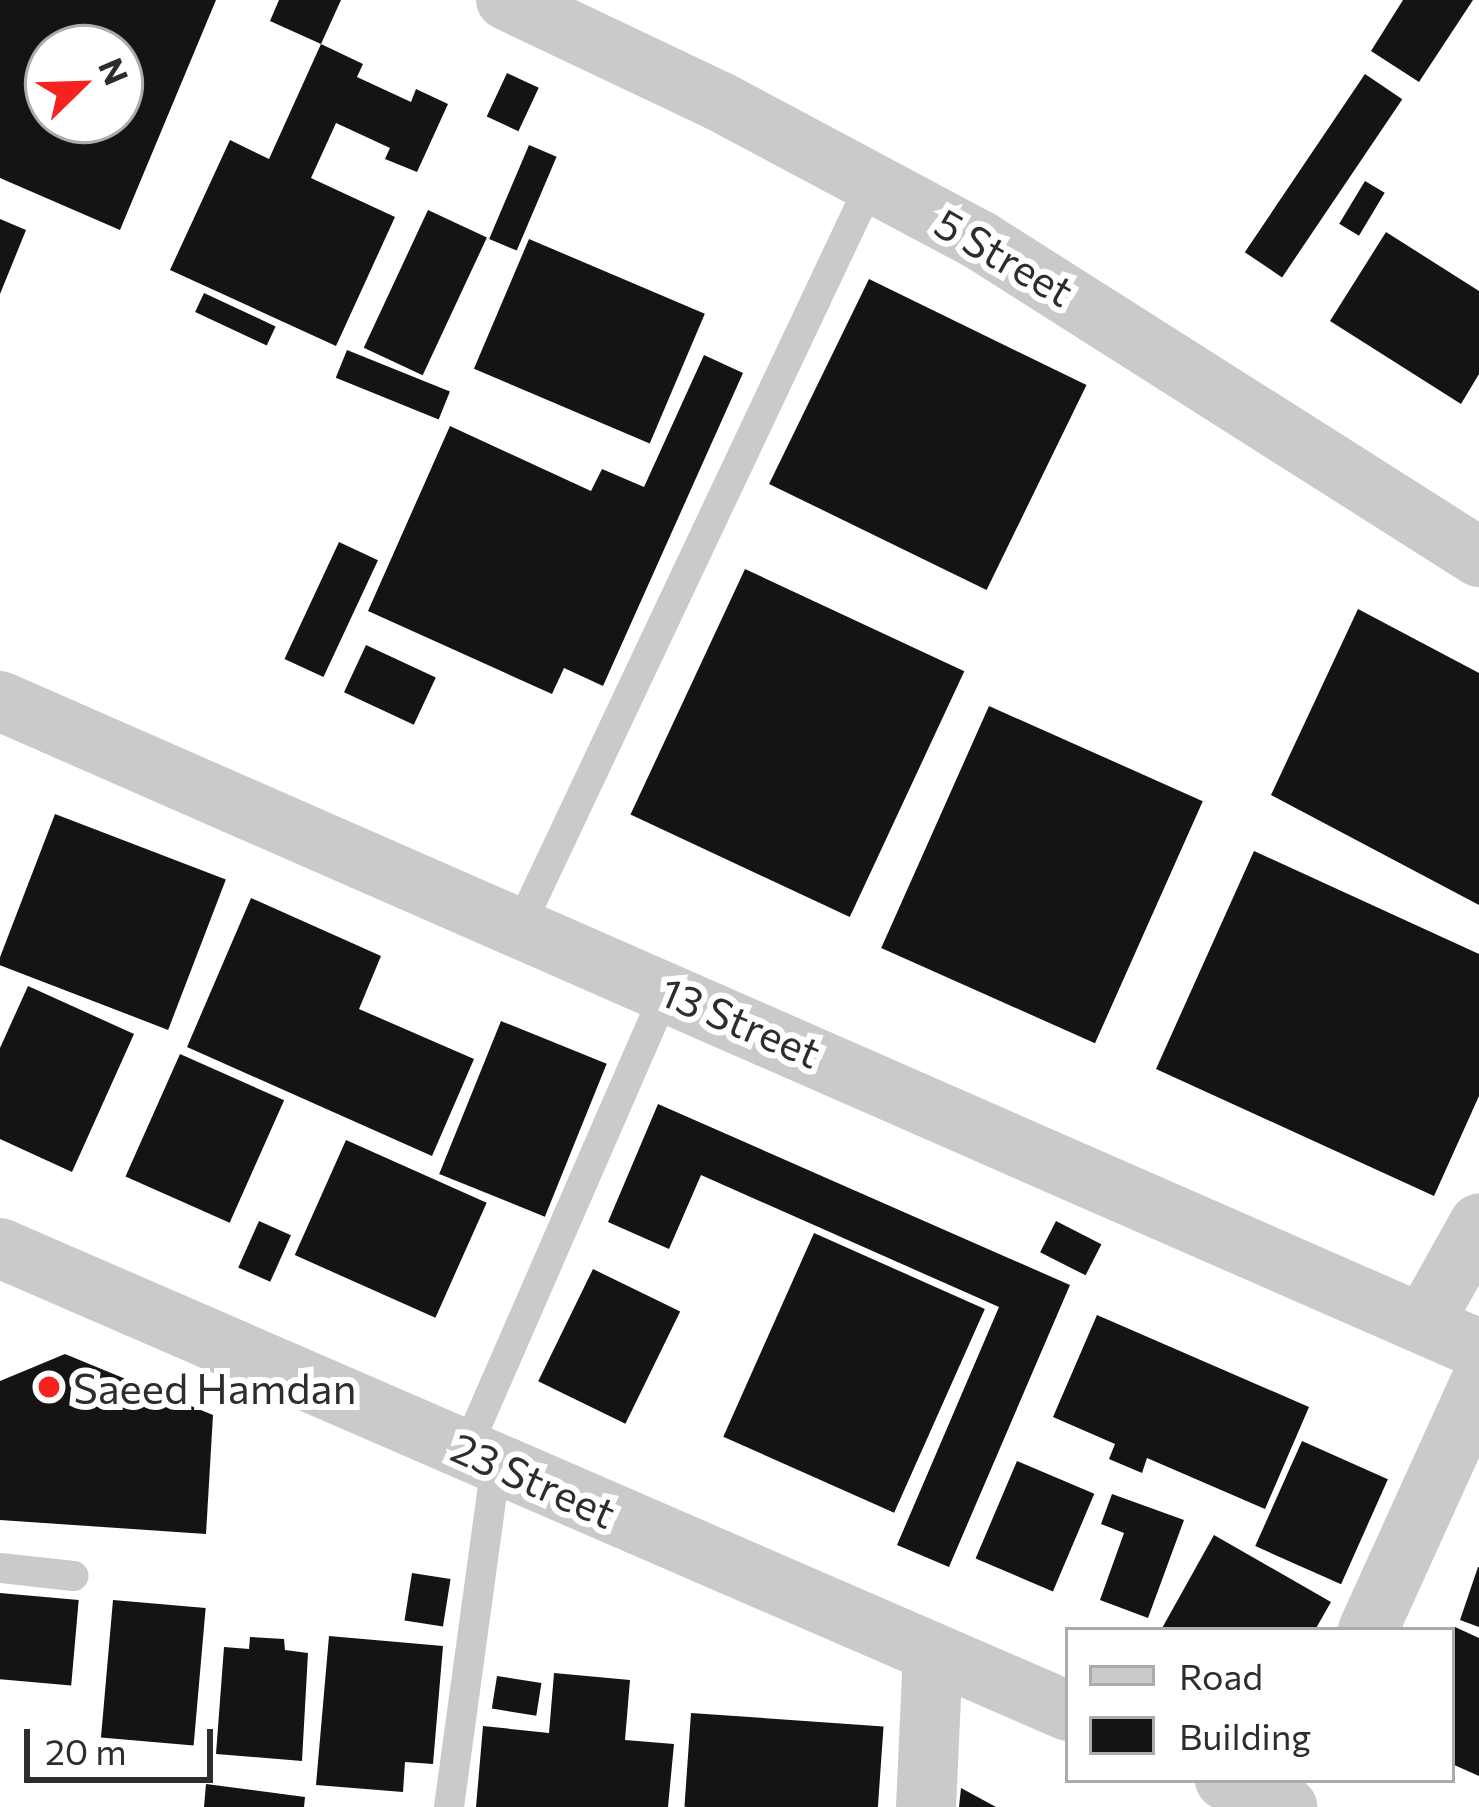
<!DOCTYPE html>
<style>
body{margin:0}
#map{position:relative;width:1479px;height:1807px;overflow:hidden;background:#fff;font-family:Commissioner,sans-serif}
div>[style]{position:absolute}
.building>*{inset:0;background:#141414;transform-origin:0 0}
.service>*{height:30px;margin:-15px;padding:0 15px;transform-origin:15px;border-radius:15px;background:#cacaca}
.minor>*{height:60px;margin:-30px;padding:0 30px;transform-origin:30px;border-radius:30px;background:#cacaca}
.dots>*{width:33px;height:33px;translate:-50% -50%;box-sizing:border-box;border:6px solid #fff;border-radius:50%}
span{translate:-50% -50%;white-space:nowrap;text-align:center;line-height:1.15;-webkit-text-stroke:12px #fff;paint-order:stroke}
.street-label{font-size:42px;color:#2d2d2d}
.poi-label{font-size:42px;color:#2d2d2d}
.left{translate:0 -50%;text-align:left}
.legend{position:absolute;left:1065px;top:1627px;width:390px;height:156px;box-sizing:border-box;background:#fff;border:3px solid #ababab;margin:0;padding:15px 21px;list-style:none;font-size:36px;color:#2d2d2d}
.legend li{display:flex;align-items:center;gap:24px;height:60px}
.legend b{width:60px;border:3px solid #ababab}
.north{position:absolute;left:24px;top:24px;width:120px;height:120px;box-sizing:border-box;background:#fff;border:3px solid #ababab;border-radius:50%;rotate:67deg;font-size:33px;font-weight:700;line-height:48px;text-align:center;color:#2d2d2d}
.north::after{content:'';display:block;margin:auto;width:42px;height:54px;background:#f5221f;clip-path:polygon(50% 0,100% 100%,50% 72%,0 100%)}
.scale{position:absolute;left:24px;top:1729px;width:189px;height:54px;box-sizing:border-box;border:6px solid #2d2d2d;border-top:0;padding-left:15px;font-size:36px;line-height:42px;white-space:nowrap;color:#2d2d2d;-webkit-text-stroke:9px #fff;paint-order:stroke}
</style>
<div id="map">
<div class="building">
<div style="clip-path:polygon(evenodd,0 0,216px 0,120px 230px,0 178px,0 0,48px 48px,120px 48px,120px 120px,48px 120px,48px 48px)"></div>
<div style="clip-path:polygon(279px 0,341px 0,321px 44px,270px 21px)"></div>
<div style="clip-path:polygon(1403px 0,1473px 0,1419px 82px,1371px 51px)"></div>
<div style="clip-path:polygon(321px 44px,363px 64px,357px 77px,411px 102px,416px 89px,448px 104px,417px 172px,385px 159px,390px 148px,336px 123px,311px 178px,395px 217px,336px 346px,170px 270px,230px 140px,269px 159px)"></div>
<div style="left:507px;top:73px;width:35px;height:48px;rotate:25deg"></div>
<div style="left:1365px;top:74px;width:45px;height:215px;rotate:34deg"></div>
<div style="left:529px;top:145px;width:30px;height:102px;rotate:23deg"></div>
<div style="left:1365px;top:181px;width:23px;height:50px;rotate:31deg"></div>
<div style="left:428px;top:210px;width:65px;height:152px;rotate:25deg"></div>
<div style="clip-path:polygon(0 219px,26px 230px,0 294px)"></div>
<div style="clip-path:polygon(1386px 232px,1479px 291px,1479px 374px,1461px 404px,1330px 321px)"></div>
<div style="left:529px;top:239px;width:191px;height:141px;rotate:23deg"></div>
<div style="left:869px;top:279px;width:242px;height:228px;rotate:26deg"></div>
<div style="left:204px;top:293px;width:79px;height:21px;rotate:25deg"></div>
<div style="left:347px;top:350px;width:111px;height:30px;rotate:22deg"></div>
<div style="clip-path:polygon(704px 355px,743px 373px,603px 686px,564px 668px,552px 694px,368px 611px,450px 426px,591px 491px,602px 469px,644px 487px)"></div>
<div style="left:339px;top:542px;width:43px;height:129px;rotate:25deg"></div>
<div style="left:745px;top:569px;width:242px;height:271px;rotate:25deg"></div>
<div style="clip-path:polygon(1358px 609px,1479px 673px,1479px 905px,1271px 795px)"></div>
<div style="left:366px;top:645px;width:77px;height:52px;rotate:25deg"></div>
<div style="left:989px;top:706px;width:234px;height:265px;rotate:24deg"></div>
<div style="left:55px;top:814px;width:183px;height:161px;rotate:21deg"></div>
<div style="clip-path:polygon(1254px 851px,1479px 954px,1479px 1096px,1434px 1196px,1156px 1069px)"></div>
<div style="clip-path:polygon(251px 898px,381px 956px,359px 1009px,474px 1059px,432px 1156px,187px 1047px)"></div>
<div style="clip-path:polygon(28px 986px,134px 1034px,72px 1172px,0 1139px,0 1048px)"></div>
<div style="left:501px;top:1021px;width:114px;height:165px;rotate:22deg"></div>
<div style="left:180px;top:1054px;width:114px;height:134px;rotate:24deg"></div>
<div style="clip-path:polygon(658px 1104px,1070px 1285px,949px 1567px,897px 1545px,999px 1307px,701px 1175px,669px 1249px,608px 1222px)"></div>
<div style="left:346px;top:1140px;width:154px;height:126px;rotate:24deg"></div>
<div style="left:259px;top:1221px;width:35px;height:51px;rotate:24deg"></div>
<div style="left:1056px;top:1221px;width:51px;height:35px;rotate:27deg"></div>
<div style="left:814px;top:1233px;width:187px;height:223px;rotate:24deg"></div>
<div style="left:593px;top:1269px;width:97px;height:125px;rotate:26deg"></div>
<div style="clip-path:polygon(1097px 1315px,1309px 1407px,1265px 1509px,1147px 1458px,1142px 1473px,1109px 1459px,1115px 1444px,1053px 1417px)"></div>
<div style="clip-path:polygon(65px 1354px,213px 1415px,206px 1534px,0 1520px,0 1381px)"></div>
<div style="left:1302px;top:1441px;width:94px;height:115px;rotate:24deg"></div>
<div style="left:1017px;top:1461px;width:84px;height:106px;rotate:23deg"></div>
<div style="clip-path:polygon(1112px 1494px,1184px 1520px,1148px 1618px,1100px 1600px,1124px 1533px,1101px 1524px)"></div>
<div style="clip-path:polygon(1214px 1535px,1331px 1602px,1315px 1630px,1161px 1630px)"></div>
<div style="clip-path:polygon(1478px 1567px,1479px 1567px,1479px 1627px,1460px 1620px)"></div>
<div style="left:412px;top:1573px;width:39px;height:48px;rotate:9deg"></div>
<div style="left:0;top:1593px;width:79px;height:86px;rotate:5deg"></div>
<div style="left:113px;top:1600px;width:93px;height:138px;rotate:5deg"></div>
<div style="clip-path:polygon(1455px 1627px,1479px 1638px,1479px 1776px,1452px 1764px)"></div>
<div style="clip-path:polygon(329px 1636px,443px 1646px,433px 1764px,405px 1762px,403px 1792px,316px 1785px)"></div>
<div style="clip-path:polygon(250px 1637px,284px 1639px,285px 1650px,308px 1653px,302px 1761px,216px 1754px,224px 1647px,249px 1649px)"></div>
<div style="clip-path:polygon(554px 1673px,630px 1680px,625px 1740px,674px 1744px,668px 1807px,476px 1807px,483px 1726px,549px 1733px)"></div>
<div style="left:497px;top:1676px;width:45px;height:33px;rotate:9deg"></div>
<div style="left:691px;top:1713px;width:193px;height:94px;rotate:4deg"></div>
<div style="clip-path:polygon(206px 1784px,305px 1797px,304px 1807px,204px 1807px)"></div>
<div style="clip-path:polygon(961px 1788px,996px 1807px,959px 1807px)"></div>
</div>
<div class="service">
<div style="left:520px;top:926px;width:824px;rotate:-64.71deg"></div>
<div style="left:466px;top:1450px;width:503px;rotate:-66.44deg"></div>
<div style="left:0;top:1568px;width:74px;rotate:6.2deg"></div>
<div style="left:449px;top:1807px;width:347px;rotate:-82.2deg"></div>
</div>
<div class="minor">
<div style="left:506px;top:0;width:236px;rotate:25.4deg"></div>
<div style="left:719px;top:101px;width:297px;rotate:28.1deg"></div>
<div style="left:981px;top:241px;width:590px;rotate:32.4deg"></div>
<div style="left:0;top:701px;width:1615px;rotate:23.66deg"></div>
<div style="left:0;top:1248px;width:1164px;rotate:23.44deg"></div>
<div style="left:1423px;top:1324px;width:115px;rotate:-60.8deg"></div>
<div style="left:1368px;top:1630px;width:269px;rotate:-65.6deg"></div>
<div style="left:1225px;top:1780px;width:68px;rotate:23.5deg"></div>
<div style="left:926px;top:1807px;width:154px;rotate:-87.4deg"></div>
</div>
<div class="dots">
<div style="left:49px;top:1387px;background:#f5221f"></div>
</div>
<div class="street-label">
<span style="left:1005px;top:256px;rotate:30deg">5 Street</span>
<span style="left:741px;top:1021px;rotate:23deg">13 Street</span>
<span style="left:534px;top:1479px;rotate:24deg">23 Street</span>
</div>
<div class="poi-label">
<span class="left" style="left:73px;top:1387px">Saeed Hamdan</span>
</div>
<ul class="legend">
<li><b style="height:15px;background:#cacaca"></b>Road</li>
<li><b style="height:33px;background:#141414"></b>Building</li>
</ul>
<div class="north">N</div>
<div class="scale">20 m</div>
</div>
